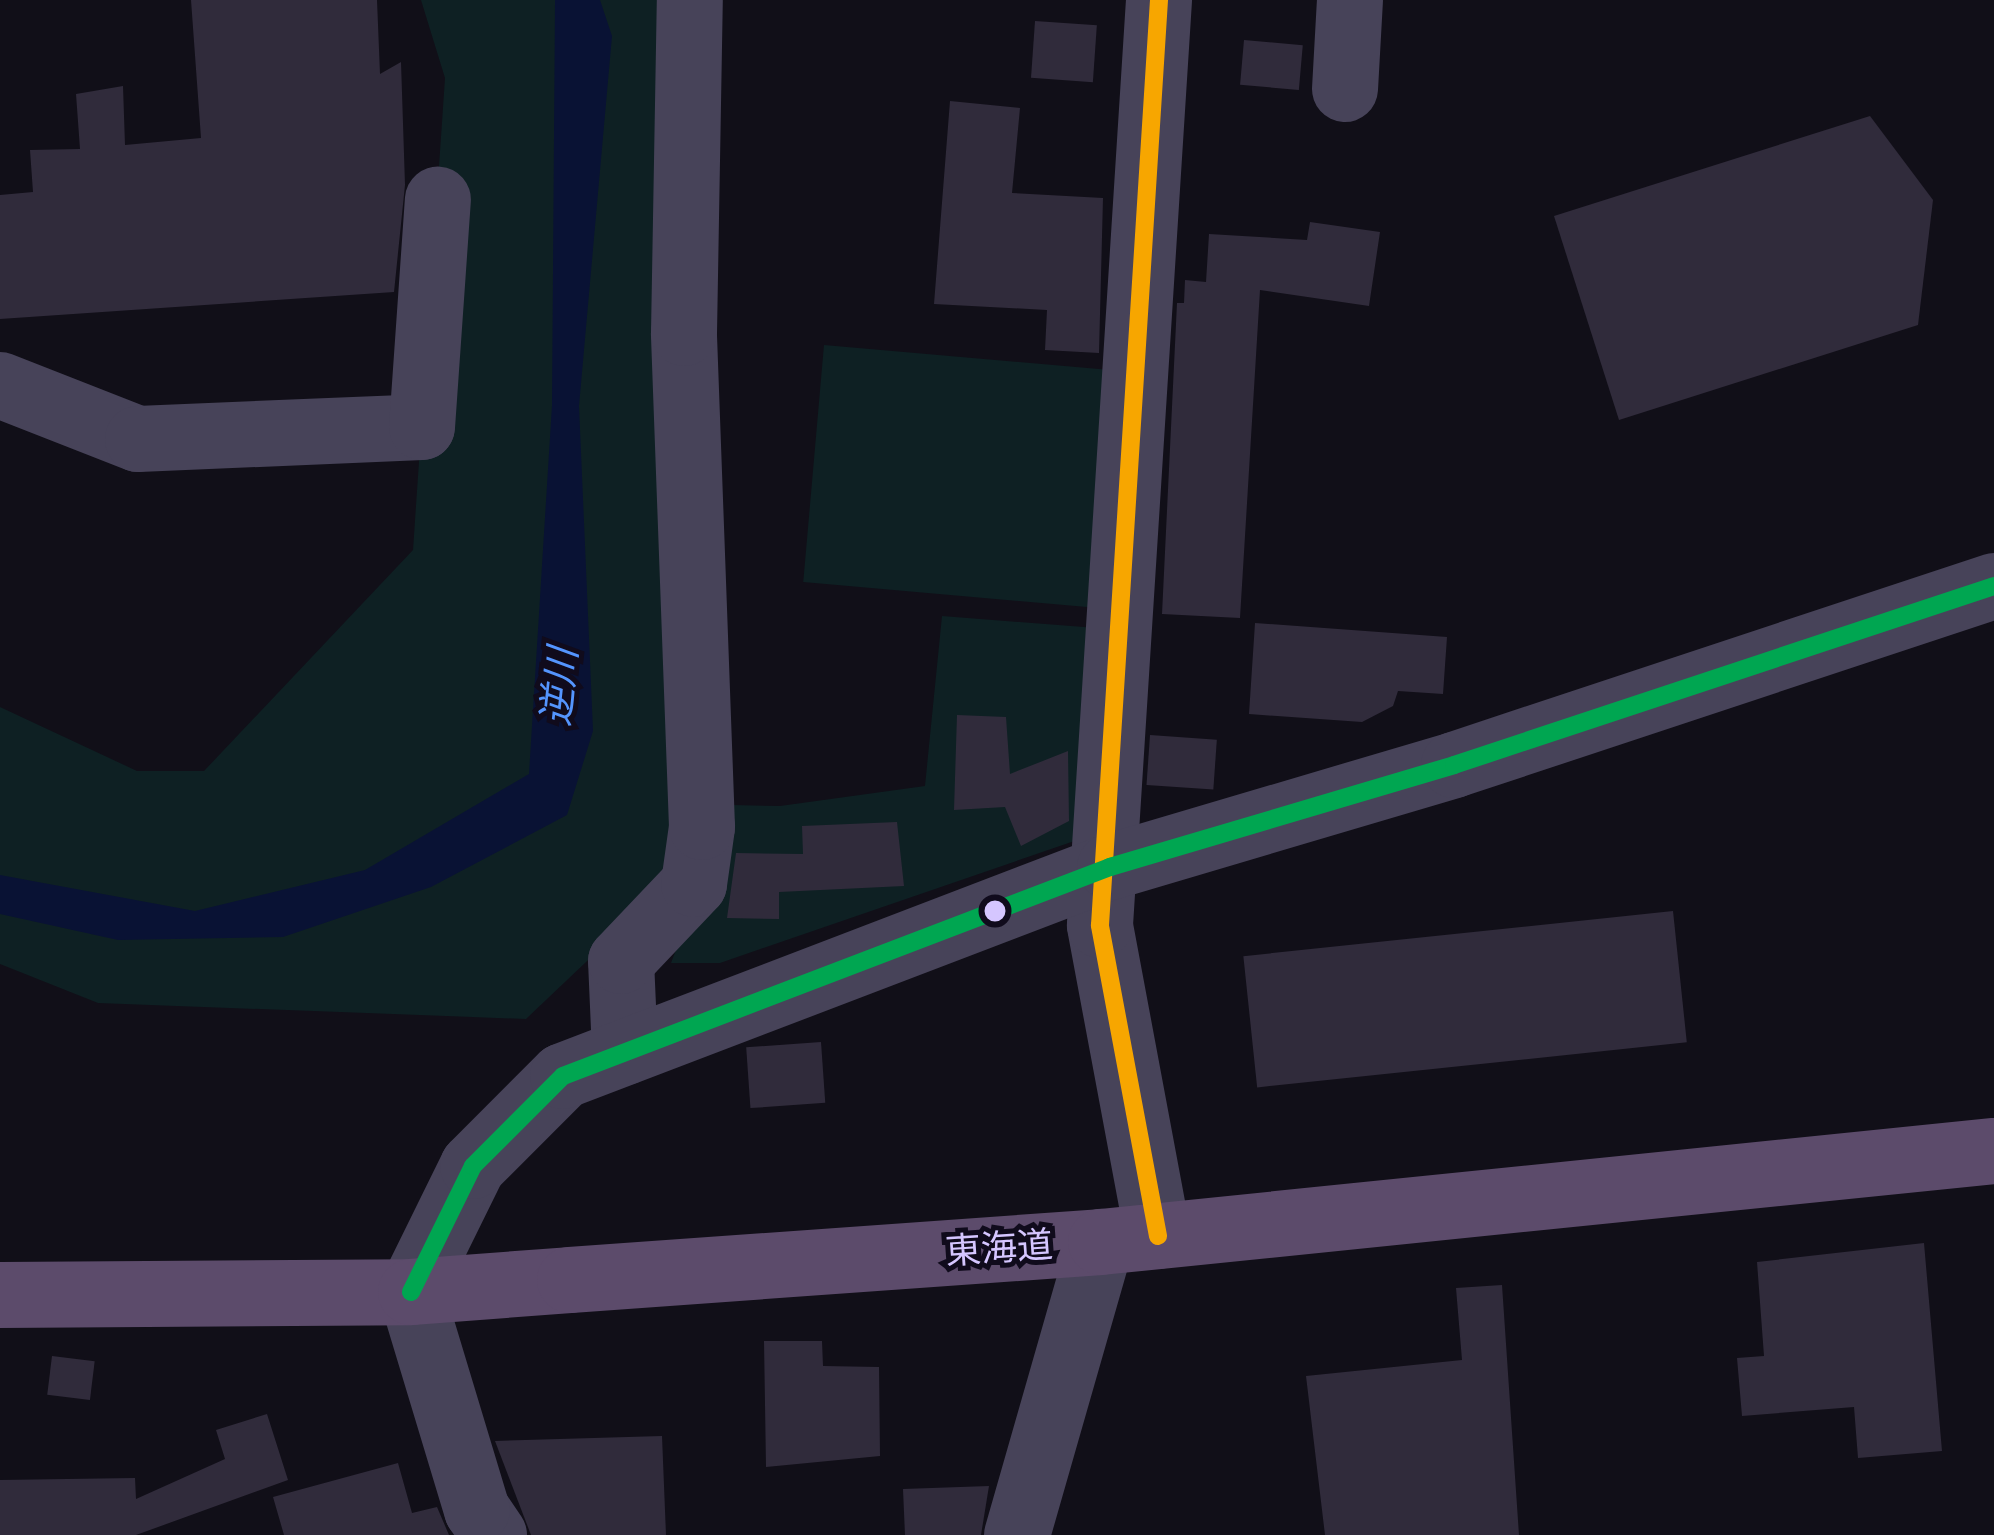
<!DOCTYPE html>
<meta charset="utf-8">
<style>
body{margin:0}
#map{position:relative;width:1994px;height:1535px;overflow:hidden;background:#110f18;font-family:"Nunito Sans","Noto Sans JP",sans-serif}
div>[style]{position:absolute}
.green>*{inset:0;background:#0e2023;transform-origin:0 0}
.water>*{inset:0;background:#091234}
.building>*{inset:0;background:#302b3b;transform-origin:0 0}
.minor>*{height:66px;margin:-33px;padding:0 33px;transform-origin:33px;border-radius:33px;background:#474359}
.major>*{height:66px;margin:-33px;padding:0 33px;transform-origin:33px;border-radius:33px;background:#5c4b6b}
.bus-1>*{height:18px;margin:-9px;padding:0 9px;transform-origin:9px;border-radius:9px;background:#f7a600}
.bus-2>*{height:18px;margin:-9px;padding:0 9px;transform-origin:9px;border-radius:9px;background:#00a651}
.dots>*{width:33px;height:33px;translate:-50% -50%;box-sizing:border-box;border:6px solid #100b1c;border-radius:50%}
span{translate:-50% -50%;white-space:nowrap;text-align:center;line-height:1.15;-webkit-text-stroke:10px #100b1c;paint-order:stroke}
.street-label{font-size:36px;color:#d5c6ff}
.water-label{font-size:39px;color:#5495fe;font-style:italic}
</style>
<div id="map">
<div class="green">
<div style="clip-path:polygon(421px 0,690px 0,703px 851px,526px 1019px,98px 1003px,0 964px,0 707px,137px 771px,204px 771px,413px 550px,445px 78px)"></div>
<div style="left:824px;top:345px;width:299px;height:238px;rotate:5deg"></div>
<div style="clip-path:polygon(942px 616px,1097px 628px,1089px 836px,720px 963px,671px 963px,731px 805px,780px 806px,925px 786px)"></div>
</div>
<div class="water">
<div style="clip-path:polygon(555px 0,600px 0,612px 36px,579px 406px,593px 731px,567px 815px,431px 887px,283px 937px,118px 940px,0 914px,0 875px,195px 911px,365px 870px,529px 774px,552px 405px)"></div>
</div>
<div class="building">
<div style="clip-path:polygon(191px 0,377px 0,380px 74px,401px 62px,405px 185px,394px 292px,0 319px,0 195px,33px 192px,30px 150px,80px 149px,76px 94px,123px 86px,125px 145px,201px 138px)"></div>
<div style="left:1035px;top:21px;width:62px;height:57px;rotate:4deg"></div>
<div style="left:1244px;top:40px;width:59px;height:45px;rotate:5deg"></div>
<div style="clip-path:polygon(950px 101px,1020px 108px,1012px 193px,1103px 198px,1099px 353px,1045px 350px,1047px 310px,934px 304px)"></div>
<div style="clip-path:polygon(1870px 116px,1933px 200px,1918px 325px,1619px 420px,1554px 216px)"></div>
<div style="clip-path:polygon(1310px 222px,1380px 232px,1369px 306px,1260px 290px,1240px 618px,1162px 614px,1177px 303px,1184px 303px,1185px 280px,1206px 282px,1209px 234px,1307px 240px)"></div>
<div style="clip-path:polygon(1255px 623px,1447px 637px,1443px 694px,1398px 691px,1393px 706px,1362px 722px,1249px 714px)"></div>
<div style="clip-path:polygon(957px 715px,1006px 717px,1010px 774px,1068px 751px,1069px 821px,1021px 846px,1005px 807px,954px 810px)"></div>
<div style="left:1150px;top:735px;width:67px;height:50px;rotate:4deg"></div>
<div style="clip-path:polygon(897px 822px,904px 886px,779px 892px,779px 919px,727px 918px,736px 853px,803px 854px,802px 826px)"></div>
<div style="left:1673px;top:911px;width:132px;height:432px;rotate:84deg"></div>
<div style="left:821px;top:1042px;width:61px;height:75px;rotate:86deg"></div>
<div style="clip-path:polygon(1924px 1243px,1942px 1451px,1858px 1458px,1854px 1407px,1742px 1416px,1737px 1358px,1764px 1356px,1757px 1262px)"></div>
<div style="clip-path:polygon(1502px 1285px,1519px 1535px,1325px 1535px,1306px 1376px,1462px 1360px,1456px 1288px)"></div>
<div style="clip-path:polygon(764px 1341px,822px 1341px,823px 1366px,879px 1367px,880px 1456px,766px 1467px)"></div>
<div style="left:52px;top:1356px;width:43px;height:39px;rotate:7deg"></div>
<div style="clip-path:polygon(267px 1414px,288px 1480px,136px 1535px,0 1535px,0 1480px,135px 1478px,136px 1499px,225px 1459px,216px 1430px)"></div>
<div style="clip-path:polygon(662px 1436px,666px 1535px,531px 1535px,495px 1441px)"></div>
<div style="clip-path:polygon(398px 1463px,412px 1513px,437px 1507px,449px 1535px,284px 1535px,273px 1497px)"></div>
<div style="clip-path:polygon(989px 1486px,981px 1535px,905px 1535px,903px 1489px)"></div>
</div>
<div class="minor">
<div style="left:1345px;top:89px;width:89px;rotate:-86.8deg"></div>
<div style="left:0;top:385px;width:148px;rotate:21.4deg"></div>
<div style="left:138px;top:439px;width:284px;rotate:-2.4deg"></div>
<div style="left:422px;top:427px;width:228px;rotate:-86deg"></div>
<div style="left:625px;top:1052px;width:91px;rotate:-92.5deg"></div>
<div style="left:621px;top:961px;width:106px;rotate:-46.5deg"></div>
<div style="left:694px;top:884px;width:58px;rotate:-82deg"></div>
<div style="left:702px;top:827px;width:494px;rotate:-92.1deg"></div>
<div style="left:684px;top:333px;width:333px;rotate:-89deg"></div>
<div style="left:1158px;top:1236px;width:316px;rotate:-100.6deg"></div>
<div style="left:1100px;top:925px;width:927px;rotate:-86.35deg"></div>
<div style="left:494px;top:1535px;width:30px;rotate:-124deg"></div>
<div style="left:477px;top:1510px;width:228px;rotate:-106.8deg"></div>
<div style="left:411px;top:1292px;width:140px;rotate:-63.8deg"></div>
<div style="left:473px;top:1166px;width:127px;rotate:-45deg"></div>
<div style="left:563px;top:1076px;width:586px;rotate:-20.91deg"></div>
<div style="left:1110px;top:867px;width:359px;rotate:-16.5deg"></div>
<div style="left:1454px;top:765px;width:569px;rotate:-18.34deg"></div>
<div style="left:1017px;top:1535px;width:305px;rotate:-74deg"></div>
</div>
<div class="major">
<div style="left:0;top:1295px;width:411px;rotate:-0.4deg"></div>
<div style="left:411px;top:1292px;width:159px;rotate:-4.3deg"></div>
<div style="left:570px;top:1280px;width:532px;rotate:-4.09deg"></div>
<div style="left:1101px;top:1242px;width:898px;rotate:-5.82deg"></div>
</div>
<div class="bus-1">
<div style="left:1158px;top:1236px;width:316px;rotate:-100.6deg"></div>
<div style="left:1100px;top:925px;width:927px;rotate:-86.35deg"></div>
</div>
<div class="bus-2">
<div style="left:411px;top:1292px;width:140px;rotate:-63.8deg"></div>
<div style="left:473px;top:1166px;width:127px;rotate:-45deg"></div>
<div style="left:563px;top:1076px;width:586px;rotate:-20.91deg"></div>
<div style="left:1110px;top:867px;width:359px;rotate:-16.5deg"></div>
<div style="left:1454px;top:765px;width:569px;rotate:-18.34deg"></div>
</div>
<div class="dots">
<div style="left:995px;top:911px;background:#d5c6ff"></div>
</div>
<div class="street-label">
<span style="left:999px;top:1249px;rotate:-4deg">東海道</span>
</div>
<div class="water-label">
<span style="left:561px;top:687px;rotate:-84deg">逆川</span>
</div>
</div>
